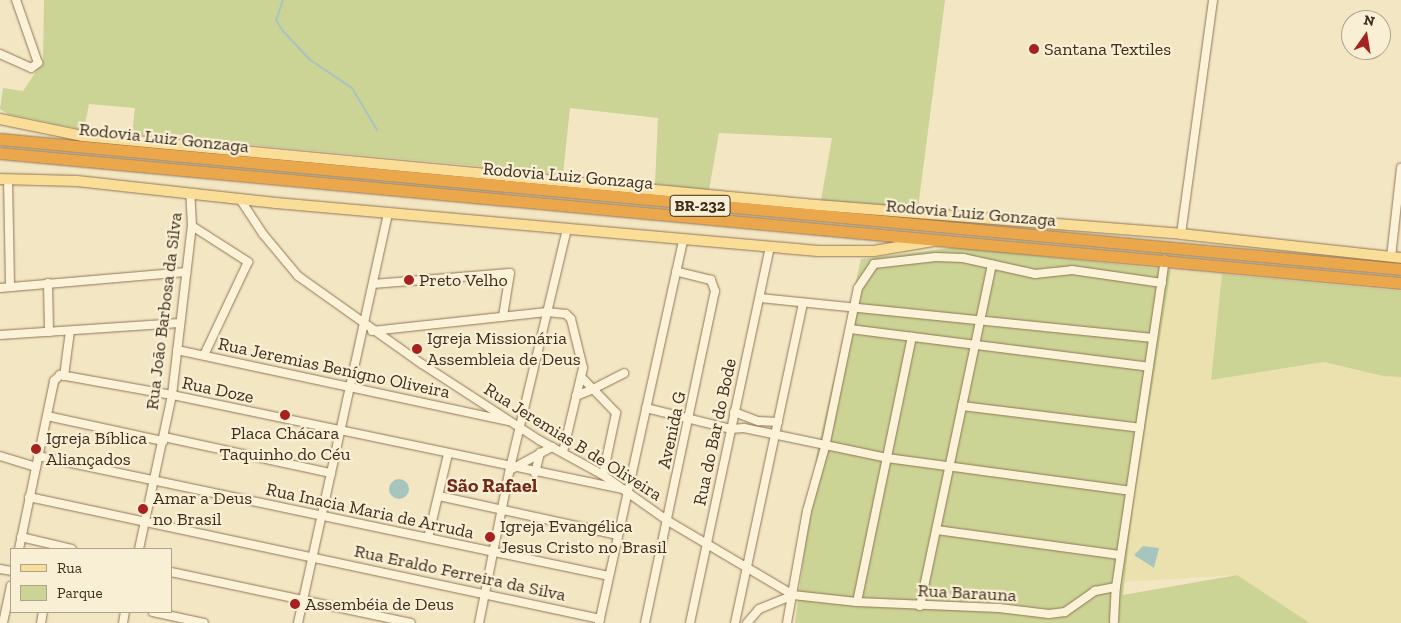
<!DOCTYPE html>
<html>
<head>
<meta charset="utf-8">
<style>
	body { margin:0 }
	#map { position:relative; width:1401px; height:623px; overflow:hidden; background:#f3e6c3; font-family:"Zilla Slab",serif }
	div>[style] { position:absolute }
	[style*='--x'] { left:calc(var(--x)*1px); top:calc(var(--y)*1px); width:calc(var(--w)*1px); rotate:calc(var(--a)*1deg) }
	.farmland>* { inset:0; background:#eae1af }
	.green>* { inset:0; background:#cbd395 }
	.water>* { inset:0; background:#a6c6bd }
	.round { border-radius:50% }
	.stream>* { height:2px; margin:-1px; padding:0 1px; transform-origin:1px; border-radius:1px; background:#a6c6bd }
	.roads { filter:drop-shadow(0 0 1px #907657) drop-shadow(0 0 1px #907657) }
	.minor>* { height:8px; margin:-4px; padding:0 4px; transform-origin:4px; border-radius:4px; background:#fcf2d8 }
	.major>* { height:10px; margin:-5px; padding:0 5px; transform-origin:5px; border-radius:5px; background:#fadd97 }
	.highway>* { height:11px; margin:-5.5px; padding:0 5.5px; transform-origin:5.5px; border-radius:5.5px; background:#eba74b }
	.dots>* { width:14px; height:14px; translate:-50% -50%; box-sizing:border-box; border:2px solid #f9efd4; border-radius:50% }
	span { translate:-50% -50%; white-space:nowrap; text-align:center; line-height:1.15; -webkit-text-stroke:4.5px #f9efd4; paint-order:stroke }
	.shield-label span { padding:1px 4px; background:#f9efd4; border:1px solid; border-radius:4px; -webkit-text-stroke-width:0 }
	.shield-label { font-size:16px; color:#3e2e1d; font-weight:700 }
	.poi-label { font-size:18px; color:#3e2e1d }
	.left { translate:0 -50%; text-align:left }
	.street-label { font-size:18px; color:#3e2e1d }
	.quarter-label { font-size:20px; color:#702b17; font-weight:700 }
	.legend { position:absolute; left:10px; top:548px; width:162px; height:65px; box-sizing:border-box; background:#f9efd4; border:1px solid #aea28b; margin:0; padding:6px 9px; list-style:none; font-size:15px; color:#3e2e1d }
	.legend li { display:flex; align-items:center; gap:10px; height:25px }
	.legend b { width:25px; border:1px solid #aea28b }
	.north { position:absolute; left:1341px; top:10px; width:50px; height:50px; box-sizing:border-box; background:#f9efd4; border:1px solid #aea28b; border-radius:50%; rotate:13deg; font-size:14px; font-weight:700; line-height:20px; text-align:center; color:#3e2e1d }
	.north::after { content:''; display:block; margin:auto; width:18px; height:22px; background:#a62120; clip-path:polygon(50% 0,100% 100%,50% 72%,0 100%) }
</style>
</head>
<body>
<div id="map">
	<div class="farmland">
		<div style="clip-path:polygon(1171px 270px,1222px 274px,1211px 380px,1324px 362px,1383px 376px,1401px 377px,1401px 623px,1310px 623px,1237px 575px,1124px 582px,1133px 507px)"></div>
	</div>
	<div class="green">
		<div style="clip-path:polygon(44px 0,945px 0,918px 208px,821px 200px,832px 138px,719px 133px,709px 190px,655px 184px,658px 118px,570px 108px,563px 174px,262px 146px,172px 134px,132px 135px,135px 108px,89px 104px,84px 130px,8px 114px,0 109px,3px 88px,23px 91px,43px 61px)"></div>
		<div style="clip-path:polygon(958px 247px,1171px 270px,1133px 507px,1123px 595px,1237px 575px,1310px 623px,795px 623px,817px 452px,861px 259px)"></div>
		<div style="clip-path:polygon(1222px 274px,1401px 291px,1401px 377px,1383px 376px,1324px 362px,1211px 380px)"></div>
	</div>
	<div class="water">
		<div class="round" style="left:389px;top:479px;width:20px;height:20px"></div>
		<div style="clip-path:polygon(1143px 546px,1159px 548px,1154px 568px,1134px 555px)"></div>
	</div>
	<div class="stream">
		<div style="--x:283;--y:0;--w:21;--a:109"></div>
		<div style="--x:276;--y:20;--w:13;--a:58"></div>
		<div style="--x:283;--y:31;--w:38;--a:47"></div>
		<div style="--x:309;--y:59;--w:52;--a:34"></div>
		<div style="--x:352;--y:88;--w:49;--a:59.2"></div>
	</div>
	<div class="roads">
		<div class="minor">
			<div style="--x:0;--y:54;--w:34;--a:24"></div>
			<div style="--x:31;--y:68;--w:9;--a:-36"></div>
			<div style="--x:38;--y:63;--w:67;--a:-109.2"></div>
			<div style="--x:8;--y:179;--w:108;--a:88.9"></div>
			<div style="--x:240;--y:199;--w:42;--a:56.7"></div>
			<div style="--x:263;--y:234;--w:55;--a:50.2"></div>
			<div style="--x:298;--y:276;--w:152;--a:35.4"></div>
			<div style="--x:422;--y:364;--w:140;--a:33"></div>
			<div style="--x:539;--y:440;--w:73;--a:28.7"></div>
			<div style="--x:603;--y:475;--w:80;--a:35.3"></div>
			<div style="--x:668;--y:521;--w:145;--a:30.6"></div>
			<div style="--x:793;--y:595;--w:64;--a:6.2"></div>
			<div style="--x:857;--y:602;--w:142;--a:2.4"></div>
			<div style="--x:999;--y:608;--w:50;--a:6.8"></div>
			<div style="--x:1049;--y:614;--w:16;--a:-7"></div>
			<div style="--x:1065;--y:612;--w:37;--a:-35"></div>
			<div style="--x:1095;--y:591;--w:21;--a:-11"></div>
			<div style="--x:1116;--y:587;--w:331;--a:-81.5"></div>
			<div style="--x:192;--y:226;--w:67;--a:32.7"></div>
			<div style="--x:248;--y:262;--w:103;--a:115.3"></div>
			<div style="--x:1181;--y:234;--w:236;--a:-82.2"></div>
			<div style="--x:1391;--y:257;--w:90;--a:-83.6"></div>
			<div style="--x:48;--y:283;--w:49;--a:88.8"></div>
			<div style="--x:373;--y:284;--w:137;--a:-4.6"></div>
			<div style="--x:510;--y:273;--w:44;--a:99.2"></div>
			<div style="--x:0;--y:288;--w:187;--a:-4.9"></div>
			<div style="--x:760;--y:298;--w:395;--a:5.8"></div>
			<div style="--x:850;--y:329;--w:301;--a:7.2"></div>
			<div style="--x:372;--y:331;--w:176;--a:-6.2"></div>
			<div style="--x:547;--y:312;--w:19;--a:6"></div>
			<div style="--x:566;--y:314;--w:7;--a:45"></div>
			<div style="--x:571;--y:319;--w:50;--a:76.2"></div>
			<div style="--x:583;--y:368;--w:86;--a:103.4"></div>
			<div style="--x:0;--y:335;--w:180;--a:-3.8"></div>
			<div style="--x:177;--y:350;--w:338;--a:12.1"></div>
			<div style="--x:64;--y:376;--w:45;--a:-82.4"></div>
			<div style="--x:581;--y:377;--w:17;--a:45"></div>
			<div style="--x:593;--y:389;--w:35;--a:-27"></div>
			<div style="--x:576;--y:396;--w:18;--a:-22"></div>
			<div style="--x:593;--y:389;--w:33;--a:46"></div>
			<div style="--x:616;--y:413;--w:63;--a:101.8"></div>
			<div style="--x:962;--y:406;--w:179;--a:7"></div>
			<div style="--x:646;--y:408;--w:88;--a:13.9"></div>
			<div style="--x:731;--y:429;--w:13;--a:-4"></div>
			<div style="--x:744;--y:428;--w:146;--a:11.8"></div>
			<div style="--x:887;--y:458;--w:245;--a:7.7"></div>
			<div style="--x:734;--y:412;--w:26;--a:21"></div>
			<div style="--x:758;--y:421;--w:20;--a:3"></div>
			<div style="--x:47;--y:416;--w:119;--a:12.2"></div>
			<div style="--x:164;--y:437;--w:171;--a:12.2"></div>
			<div style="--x:0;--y:456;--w:38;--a:17"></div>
			<div style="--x:38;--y:456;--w:583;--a:11.87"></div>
			<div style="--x:512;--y:469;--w:46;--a:-28.8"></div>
			<div style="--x:535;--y:473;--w:21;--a:-76"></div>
			<div style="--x:439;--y:496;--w:183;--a:12.3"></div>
			<div style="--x:29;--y:497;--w:584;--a:12.06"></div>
			<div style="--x:937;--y:530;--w:184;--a:7.8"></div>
			<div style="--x:21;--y:537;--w:52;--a:13.2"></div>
			<div style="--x:428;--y:538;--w:86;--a:-76.6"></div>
			<div style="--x:19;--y:549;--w:172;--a:-78.2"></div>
			<div style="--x:54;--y:381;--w:8;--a:-45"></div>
			<div style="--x:60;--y:375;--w:114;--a:10.1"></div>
			<div style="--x:172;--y:395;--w:459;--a:11.8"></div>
			<div style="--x:139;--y:549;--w:157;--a:-77.9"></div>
			<div style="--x:172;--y:395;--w:170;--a:-83.3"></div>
			<div style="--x:192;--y:226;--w:33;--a:-93"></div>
			<div style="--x:0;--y:569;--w:11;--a:10"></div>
			<div style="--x:171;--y:572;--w:245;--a:12"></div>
			<div style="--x:857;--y:602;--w:271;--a:-78.3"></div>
			<div style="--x:920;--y:606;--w:349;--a:-78.1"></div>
			<div style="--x:153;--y:612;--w:52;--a:12.2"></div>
			<div style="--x:1114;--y:621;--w:34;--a:-87"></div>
			<div style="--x:3;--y:623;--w:38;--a:-78"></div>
			<div style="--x:41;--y:623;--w:11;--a:-80"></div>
			<div style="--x:123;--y:623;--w:11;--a:-80"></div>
			<div style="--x:298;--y:623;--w:419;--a:-77.6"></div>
			<div style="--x:479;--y:623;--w:158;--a:-78.7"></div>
			<div style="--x:510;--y:468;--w:246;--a:-76.6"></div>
			<div style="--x:599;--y:623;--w:392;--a:-77.6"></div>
			<div style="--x:645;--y:623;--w:339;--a:-78.1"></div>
			<div style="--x:715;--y:291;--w:12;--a:-110"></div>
			<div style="--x:711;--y:280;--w:36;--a:-166"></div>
			<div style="--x:690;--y:623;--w:384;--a:-78"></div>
			<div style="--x:735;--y:623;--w:327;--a:-78"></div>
			<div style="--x:747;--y:623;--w:18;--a:-49"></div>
			<div style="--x:759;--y:609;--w:37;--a:-22"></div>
			<div style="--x:787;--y:623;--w:114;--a:-79.9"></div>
			<div style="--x:807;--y:511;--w:66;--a:-74.3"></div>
			<div style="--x:825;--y:447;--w:162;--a:-78.3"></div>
			<div style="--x:858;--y:288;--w:29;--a:-56"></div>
			<div style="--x:874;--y:264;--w:62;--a:-6.4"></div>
			<div style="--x:936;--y:257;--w:27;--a:2"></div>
			<div style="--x:963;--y:258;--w:74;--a:12.5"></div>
			<div style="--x:1035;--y:274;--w:37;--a:-6"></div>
			<div style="--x:1072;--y:270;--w:91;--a:8.2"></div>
		</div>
		<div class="major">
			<div style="--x:0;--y:119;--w:85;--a:11.6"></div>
			<div style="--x:83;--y:136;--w:736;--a:5.38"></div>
			<div style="--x:816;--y:205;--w:366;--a:4.5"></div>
			<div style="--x:1181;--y:234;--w:221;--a:6.2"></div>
			<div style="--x:0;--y:179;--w:77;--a:1.5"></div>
			<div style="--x:77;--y:181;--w:200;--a:6.3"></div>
			<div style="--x:276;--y:203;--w:544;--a:5.06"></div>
			<div style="--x:818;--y:251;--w:56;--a:0"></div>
			<div style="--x:874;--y:251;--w:60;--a:-9.6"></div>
		</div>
		<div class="highway">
			<div style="--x:0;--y:139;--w:1407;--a:5.3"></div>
			<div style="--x:0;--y:153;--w:1407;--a:5.3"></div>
		</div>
	</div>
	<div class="dots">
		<div style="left:1034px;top:49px;background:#a62120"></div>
		<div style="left:409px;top:280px;background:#a62120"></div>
		<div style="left:417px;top:349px;background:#a62120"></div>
		<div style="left:285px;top:415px;background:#a62120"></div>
		<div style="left:36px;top:449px;background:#a62120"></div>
		<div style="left:143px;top:509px;background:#a62120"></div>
		<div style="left:490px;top:537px;background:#a62120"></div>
		<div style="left:295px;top:604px;background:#a62120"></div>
	</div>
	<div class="shield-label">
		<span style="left:700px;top:206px">BR-232</span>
	</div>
	<div class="poi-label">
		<span class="left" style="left:1044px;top:49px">Santana Textiles</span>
		<span class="left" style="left:419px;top:280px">Preto Velho</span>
		<span class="left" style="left:427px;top:349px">Igreja Missionária<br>Assembleia de Deus</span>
		<span style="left:285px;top:444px">Placa Chácara<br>Taquinho do Céu</span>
		<span class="left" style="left:46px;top:449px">Igreja Bíblica<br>Aliançados</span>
		<span class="left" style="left:153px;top:509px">Amar a Deus<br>no Brasil</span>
		<span class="left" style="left:500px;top:537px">Igreja Evangélica<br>Jesus Cristo no Brasil</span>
		<span class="left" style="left:305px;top:604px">Assembéia de Deus</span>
	</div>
	<div class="street-label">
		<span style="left:164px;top:138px;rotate:6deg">Rodovia Luiz Gonzaga</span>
		<span style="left:568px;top:176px;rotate:5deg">Rodovia Luiz Gonzaga</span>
		<span style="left:971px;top:213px;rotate:5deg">Rodovia Luiz Gonzaga</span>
		<span style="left:164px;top:311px;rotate:-83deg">Rua João Barbosa da Silva</span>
		<span style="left:334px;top:368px;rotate:12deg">Rua Jeremias Benígno Oliveira</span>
		<span style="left:218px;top:390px;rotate:12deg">Rua Doze</span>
		<span style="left:672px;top:430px;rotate:-78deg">Avenida G</span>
		<span style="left:715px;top:432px;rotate:-78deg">Rua do Bar do Bode</span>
		<span style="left:573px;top:442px;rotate:32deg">Rua Jeremias B de Oliveira</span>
		<span style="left:370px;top:511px;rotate:12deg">Rua Inacia Maria de Arruda</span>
		<span style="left:460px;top:573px;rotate:12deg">Rua Eraldo Ferreira da Silva</span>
		<span style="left:967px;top:593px;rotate:3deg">Rua Barauna</span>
	</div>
	<div class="quarter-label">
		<span style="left:492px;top:485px">São Rafael</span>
	</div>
	<ul class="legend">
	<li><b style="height:6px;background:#fadd97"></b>Rua</li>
	<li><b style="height:14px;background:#cbd395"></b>Parque</li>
	</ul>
	<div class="north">N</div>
</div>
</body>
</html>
